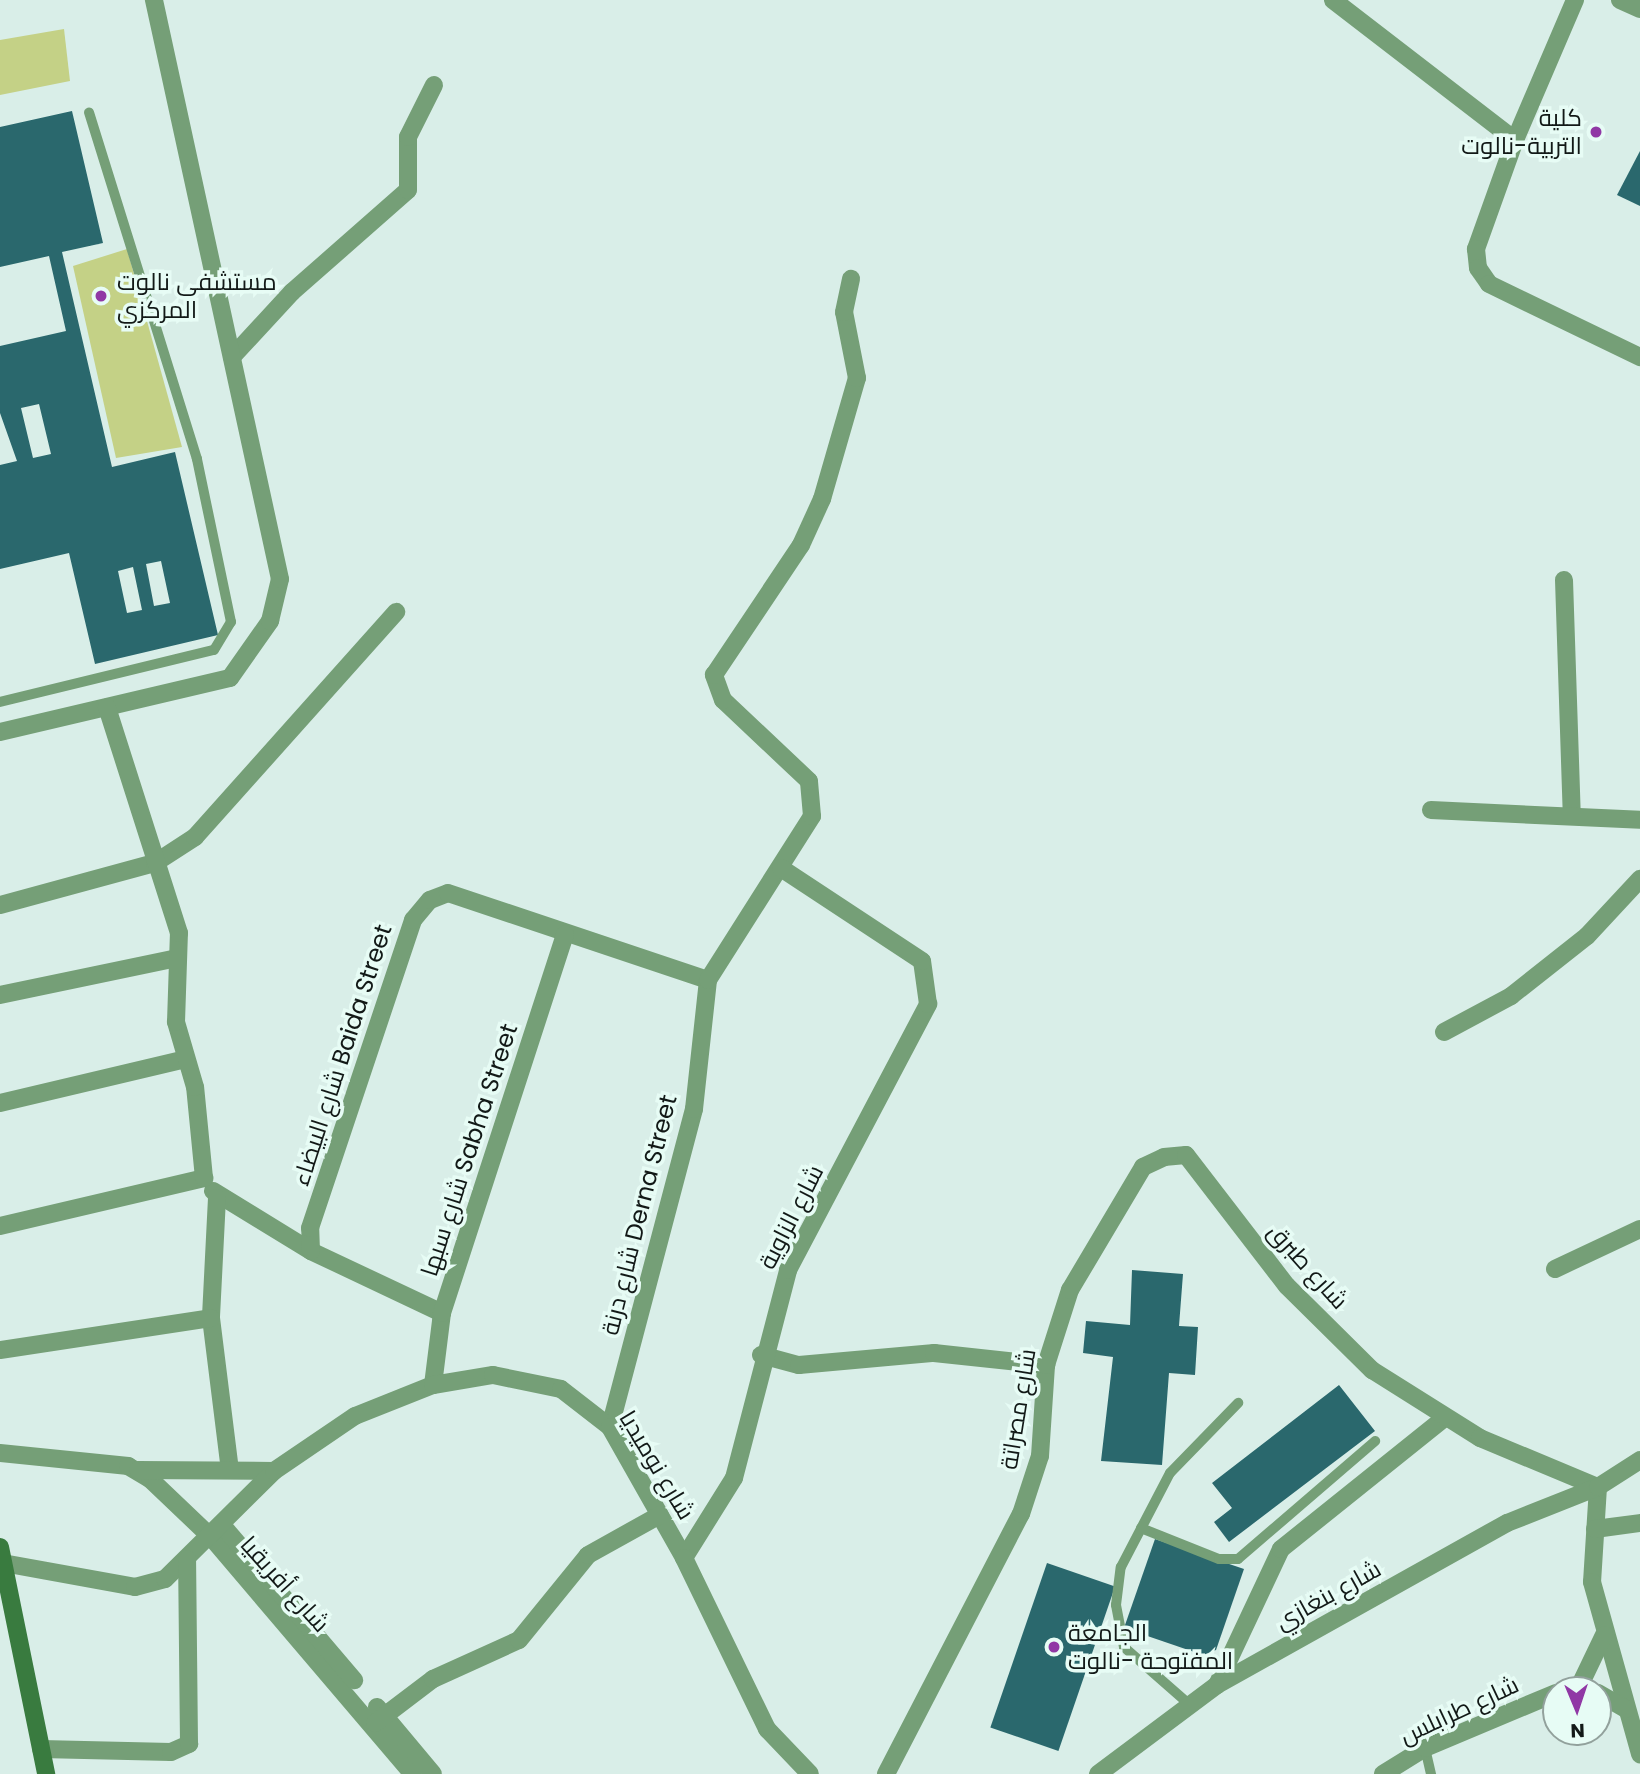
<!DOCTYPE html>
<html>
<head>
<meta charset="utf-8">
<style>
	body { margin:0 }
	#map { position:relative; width:1640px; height:1774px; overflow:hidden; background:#d9eee8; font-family:Poppins,Cairo,sans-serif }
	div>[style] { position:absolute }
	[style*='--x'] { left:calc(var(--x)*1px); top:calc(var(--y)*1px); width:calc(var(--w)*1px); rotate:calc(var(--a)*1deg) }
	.green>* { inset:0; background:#c4d186 }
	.building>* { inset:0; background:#2a686d; transform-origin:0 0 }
	.lane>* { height:10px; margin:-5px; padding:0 5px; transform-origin:5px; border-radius:5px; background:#759f77 }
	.street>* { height:18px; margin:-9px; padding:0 9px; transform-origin:9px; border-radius:9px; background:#759f77 }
	.secondary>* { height:18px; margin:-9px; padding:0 9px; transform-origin:9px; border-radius:9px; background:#397b3f }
	.dots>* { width:19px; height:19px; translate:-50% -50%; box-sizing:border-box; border:4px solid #e7fcf5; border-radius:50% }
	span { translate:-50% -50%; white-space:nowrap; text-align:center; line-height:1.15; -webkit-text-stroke:7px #e7fcf5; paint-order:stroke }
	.poi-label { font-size:24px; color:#121917 }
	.right { translate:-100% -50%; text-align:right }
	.left { translate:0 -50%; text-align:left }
	.street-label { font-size:24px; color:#121917 }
	.north { position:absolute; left:1542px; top:1676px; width:70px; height:70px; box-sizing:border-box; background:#e7fcf5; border:2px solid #92a19c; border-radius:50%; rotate:178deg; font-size:19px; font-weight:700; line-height:28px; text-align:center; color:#121917 }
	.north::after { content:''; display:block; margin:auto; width:24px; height:32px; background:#9038a5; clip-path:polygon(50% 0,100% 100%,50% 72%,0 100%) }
</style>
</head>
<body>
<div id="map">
	<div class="green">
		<div style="clip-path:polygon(64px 29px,70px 81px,0 95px,0 40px)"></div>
		<div style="clip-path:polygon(127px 249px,182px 447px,116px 458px,73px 266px)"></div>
	</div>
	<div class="building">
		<div style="clip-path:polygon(evenodd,72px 111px,103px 243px,62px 252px,112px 467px,175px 452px,218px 635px,95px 664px,69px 553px,0 569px,0 465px,17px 461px,0 413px,0 346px,66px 331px,49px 256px,0 267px,0 127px,72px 111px,39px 404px,51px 454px,33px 458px,21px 408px,39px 404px,72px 111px,161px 561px,170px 603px,154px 606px,146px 564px,161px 561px,72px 111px,133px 567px,142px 610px,127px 613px,118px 571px,133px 567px)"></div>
		<div style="clip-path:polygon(1640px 151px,1640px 206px,1617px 195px)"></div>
		<div style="clip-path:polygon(1132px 1270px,1183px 1274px,1179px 1326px,1198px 1327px,1195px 1375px,1169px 1373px,1162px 1465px,1101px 1461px,1113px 1357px,1083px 1353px,1086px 1321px,1130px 1325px)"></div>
		<div style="clip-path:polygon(1339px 1385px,1375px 1431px,1229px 1542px,1214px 1522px,1232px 1508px,1212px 1483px)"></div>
		<div style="clip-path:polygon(1155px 1539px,1244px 1569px,1216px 1650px,1203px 1655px,1124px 1628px)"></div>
		<div style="left:1047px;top:1563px;width:72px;height:174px;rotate:19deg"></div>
	</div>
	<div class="lane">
		<div style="--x:0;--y:702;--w:220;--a:-13.7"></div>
		<div style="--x:214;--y:650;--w:33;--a:-59"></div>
		<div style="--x:231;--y:622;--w:167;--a:-101.8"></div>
		<div style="--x:197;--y:459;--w:363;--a:-107.3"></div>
		<div style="--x:1141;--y:1528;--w:84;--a:21.7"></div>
		<div style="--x:1219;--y:1559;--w:19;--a:0"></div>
		<div style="--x:1238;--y:1559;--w:181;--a:-40.7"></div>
		<div style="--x:1190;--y:1705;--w:88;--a:-138.7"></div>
		<div style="--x:1124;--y:1647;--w:43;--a:-100.8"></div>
		<div style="--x:1116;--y:1605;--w:38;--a:-83"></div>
		<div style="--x:1121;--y:1567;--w:106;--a:-62.5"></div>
		<div style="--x:1170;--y:1473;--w:98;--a:-45.8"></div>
		<div style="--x:1425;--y:1748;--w:27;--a:77"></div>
	</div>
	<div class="street">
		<div style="--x:1333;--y:0;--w:230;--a:37.6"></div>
		<div style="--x:1575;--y:0;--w:152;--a:113.2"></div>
		<div style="--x:1515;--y:140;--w:116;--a:109.7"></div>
		<div style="--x:1476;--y:249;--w:19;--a:84"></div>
		<div style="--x:1478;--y:268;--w:19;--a:55"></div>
		<div style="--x:1489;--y:284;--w:168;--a:25.8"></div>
		<div style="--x:1620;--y:0;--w:22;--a:24"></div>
		<div style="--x:232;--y:357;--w:88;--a:-47.3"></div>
		<div style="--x:292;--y:292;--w:154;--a:-41.3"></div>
		<div style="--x:408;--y:190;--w:53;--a:-90"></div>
		<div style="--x:408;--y:137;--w:58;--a:-63.4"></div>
		<div style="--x:1564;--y:580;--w:236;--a:88.1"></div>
		<div style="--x:0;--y:732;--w:236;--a:-13.2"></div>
		<div style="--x:230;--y:678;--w:70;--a:-54.9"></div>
		<div style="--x:270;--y:621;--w:43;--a:-76.6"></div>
		<div style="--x:280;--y:579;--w:593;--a:-102.28"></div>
		<div style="--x:1431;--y:810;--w:209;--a:2.7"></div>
		<div style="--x:0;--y:905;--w:161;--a:-15.2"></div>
		<div style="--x:155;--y:863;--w:48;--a:-33"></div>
		<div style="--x:195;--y:837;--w:302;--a:-48.2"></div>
		<div style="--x:0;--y:995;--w:181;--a:-11.8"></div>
		<div style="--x:1444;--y:1032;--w:76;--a:-28.2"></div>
		<div style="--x:1511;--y:996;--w:97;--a:-38.3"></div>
		<div style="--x:1587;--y:936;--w:78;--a:-47.1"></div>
		<div style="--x:0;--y:1103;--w:191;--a:-13.3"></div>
		<div style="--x:213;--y:1191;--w:115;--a:31.5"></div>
		<div style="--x:217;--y:1198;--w:120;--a:92.9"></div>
		<div style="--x:211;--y:1318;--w:153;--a:82.9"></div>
		<div style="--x:0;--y:1226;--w:210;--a:-13.2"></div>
		<div style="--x:204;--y:1178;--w:91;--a:-95.6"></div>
		<div style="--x:195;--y:1087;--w:68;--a:-106.3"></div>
		<div style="--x:176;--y:1022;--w:89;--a:-88.1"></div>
		<div style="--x:179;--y:933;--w:237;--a:-107.7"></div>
		<div style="--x:1555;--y:1269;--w:94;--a:-25.2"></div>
		<div style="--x:442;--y:1313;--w:145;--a:-154.7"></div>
		<div style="--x:311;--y:1251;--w:23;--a:-92"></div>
		<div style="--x:310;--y:1228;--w:325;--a:-71.5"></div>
		<div style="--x:413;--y:920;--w:26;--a:-50"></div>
		<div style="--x:430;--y:900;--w:19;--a:-21"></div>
		<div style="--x:448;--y:893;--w:274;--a:18.5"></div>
		<div style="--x:0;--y:1350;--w:213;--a:-8.6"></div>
		<div style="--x:761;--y:1355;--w:39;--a:15"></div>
		<div style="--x:799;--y:1365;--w:136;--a:-5.1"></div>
		<div style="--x:934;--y:1353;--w:113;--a:6.1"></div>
		<div style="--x:433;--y:1385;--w:73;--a:-82.9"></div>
		<div style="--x:442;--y:1313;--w:398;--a:-72"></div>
		<div style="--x:610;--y:1427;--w:329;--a:-75.2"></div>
		<div style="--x:694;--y:1109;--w:130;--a:-83.8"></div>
		<div style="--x:708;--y:980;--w:194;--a:-57.6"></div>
		<div style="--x:812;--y:816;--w:35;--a:-95"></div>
		<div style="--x:809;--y:781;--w:118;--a:-136.7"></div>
		<div style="--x:723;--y:700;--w:27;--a:-110"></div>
		<div style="--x:714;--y:675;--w:156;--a:-56.2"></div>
		<div style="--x:801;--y:545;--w:51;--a:-65.5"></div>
		<div style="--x:822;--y:499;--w:126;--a:-73.9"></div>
		<div style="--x:857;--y:378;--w:67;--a:-101.1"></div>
		<div style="--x:844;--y:312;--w:34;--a:-78"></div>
		<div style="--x:0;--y:1453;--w:129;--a:5.8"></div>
		<div style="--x:128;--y:1466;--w:26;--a:31"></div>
		<div style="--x:150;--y:1479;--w:84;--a:43.6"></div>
		<div style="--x:211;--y:1537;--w:311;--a:49.6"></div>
		<div style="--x:138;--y:1470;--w:136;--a:0.4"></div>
		<div style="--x:1598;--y:1487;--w:95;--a:93.6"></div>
		<div style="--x:1592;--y:1582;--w:179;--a:74.4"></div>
		<div style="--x:222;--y:1525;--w:204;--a:49.6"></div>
		<div style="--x:1595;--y:1529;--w:45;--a:-7.6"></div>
		<div style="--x:684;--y:1558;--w:94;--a:-58"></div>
		<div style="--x:734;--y:1478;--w:215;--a:-75.4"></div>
		<div style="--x:788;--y:1270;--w:301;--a:-62.2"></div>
		<div style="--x:928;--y:1004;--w:43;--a:-97.9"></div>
		<div style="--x:922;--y:961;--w:169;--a:-146.6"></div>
		<div style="--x:3;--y:1563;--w:134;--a:10.3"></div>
		<div style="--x:135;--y:1587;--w:31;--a:-15"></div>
		<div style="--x:165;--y:1579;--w:153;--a:-44.7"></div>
		<div style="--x:274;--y:1471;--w:98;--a:-34.2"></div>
		<div style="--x:355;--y:1416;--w:84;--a:-21.7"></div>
		<div style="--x:433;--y:1385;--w:61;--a:-9.5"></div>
		<div style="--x:493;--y:1375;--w:69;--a:11.6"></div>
		<div style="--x:561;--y:1389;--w:62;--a:37.8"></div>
		<div style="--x:610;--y:1427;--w:150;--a:60.5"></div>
		<div style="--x:684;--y:1558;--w:190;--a:64.1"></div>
		<div style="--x:767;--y:1729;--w:62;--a:46.3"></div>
		<div style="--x:1581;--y:1683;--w:53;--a:-64.4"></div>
		<div style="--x:1217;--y:1685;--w:150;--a:-64.8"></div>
		<div style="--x:1281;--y:1549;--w:211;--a:-38.7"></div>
		<div style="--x:1598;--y:1693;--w:32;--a:30"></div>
		<div style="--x:377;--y:1707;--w:87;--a:50.1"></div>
		<div style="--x:375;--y:1723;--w:73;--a:-37.2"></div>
		<div style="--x:433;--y:1679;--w:94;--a:-24.4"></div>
		<div style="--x:519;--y:1640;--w:109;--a:-50.9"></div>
		<div style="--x:588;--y:1555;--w:82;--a:-29.1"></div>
		<div style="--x:41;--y:1749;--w:130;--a:1.3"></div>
		<div style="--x:171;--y:1752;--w:20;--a:-24"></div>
		<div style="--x:189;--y:1744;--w:185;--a:-90.6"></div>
		<div style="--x:886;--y:1774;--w:293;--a:-62.6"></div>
		<div style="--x:1021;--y:1514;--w:61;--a:-71.9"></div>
		<div style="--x:1040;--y:1456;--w:91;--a:-86.2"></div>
		<div style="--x:1046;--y:1365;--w:79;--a:-72.3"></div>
		<div style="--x:1070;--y:1290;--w:143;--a:-59.3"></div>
		<div style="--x:1143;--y:1167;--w:23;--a:-25"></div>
		<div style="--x:1164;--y:1157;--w:22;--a:-5"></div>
		<div style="--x:1186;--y:1155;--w:165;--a:52.4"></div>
		<div style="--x:1287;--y:1286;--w:120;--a:44.7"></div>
		<div style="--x:1372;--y:1370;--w:128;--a:32.2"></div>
		<div style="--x:1480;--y:1438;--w:128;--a:22.6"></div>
		<div style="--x:1098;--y:1774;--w:149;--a:-36.8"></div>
		<div style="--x:1217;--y:1685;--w:332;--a:-29.2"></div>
		<div style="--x:1507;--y:1523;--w:98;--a:-21.6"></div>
		<div style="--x:1598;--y:1487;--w:50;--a:-32.7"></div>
		<div style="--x:1383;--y:1774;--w:49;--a:-31.8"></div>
		<div style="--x:1425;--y:1748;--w:142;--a:-22.8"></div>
	</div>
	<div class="secondary">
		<div style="--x:0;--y:1547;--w:232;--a:78.5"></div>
	</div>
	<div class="dots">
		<div style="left:1596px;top:132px;background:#9038a5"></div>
		<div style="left:101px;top:296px;background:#9038a5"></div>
		<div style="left:1054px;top:1647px;background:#9038a5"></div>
	</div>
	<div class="poi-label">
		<span class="right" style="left:1582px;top:132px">كلية<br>التربية-نالوت</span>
		<span class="left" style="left:117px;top:296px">مستشفى نالوت<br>المركزي</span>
		<span class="left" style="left:1068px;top:1647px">الجامعة<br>المفتوحة -نالوت</span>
	</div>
	<div class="street-label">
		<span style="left:342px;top:1055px;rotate:-72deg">شارع البيضاء Baida Street</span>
		<span style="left:469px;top:1150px;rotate:-72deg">شارع سبها Sabha Street</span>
		<span style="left:639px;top:1215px;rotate:-76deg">شارع درنة Derna Street</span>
		<span style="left:791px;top:1217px;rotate:-63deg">شارع الزاوية</span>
		<span style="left:1308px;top:1266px;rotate:48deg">شارع طبرق</span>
		<span style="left:1018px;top:1409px;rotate:-81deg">شارع مصراتة</span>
		<span style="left:657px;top:1465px;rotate:59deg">شارع نوميديا</span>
		<span style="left:285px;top:1584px;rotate:48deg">شارع أفريقيا</span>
		<span style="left:1328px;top:1595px;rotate:-29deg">شارع بنغازي</span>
		<span style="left:1459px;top:1710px;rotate:-25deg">شارع طرابلس</span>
	</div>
	<div class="north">N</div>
</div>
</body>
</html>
